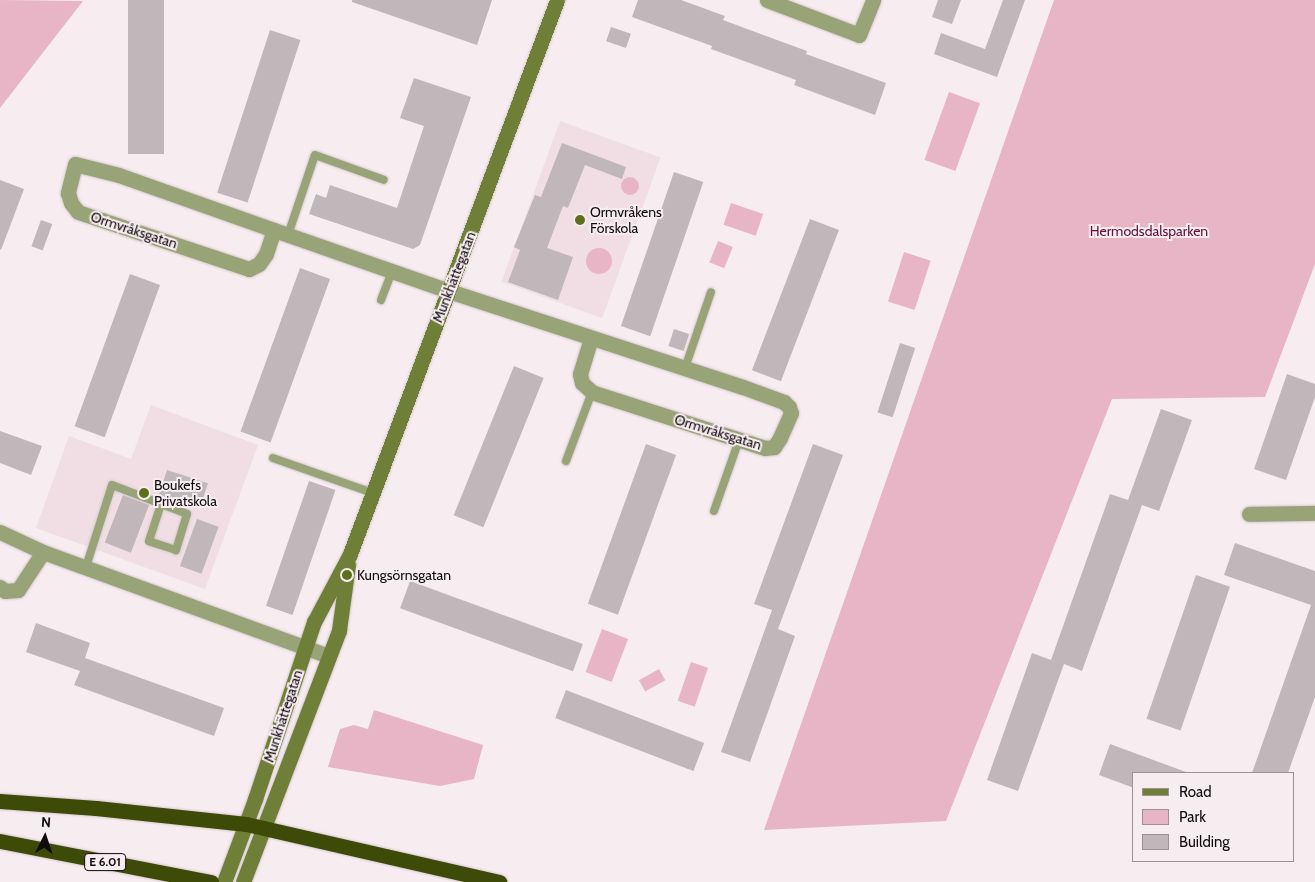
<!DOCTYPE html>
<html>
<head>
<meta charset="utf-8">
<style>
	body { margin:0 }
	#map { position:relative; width:1315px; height:882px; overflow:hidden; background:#f7ecf0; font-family:Cabin,sans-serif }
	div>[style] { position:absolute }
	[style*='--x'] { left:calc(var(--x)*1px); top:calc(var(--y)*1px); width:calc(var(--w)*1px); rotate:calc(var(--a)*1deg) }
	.built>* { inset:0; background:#f0dee4; transform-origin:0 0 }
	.green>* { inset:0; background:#e8b5c7; transform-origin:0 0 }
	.round { border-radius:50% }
	.building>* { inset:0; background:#c1b6ba; transform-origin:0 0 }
	.roads { filter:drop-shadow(0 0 1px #d2c8cc) drop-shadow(0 0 1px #d2c8cc) }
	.lane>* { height:8px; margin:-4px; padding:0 4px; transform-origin:4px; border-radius:4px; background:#98a477 }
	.street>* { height:15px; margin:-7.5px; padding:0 7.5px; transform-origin:7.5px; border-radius:7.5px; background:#98a477 }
	.secondary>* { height:15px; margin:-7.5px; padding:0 7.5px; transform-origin:7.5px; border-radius:7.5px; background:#6f7f38 }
	.highway>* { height:15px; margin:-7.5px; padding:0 7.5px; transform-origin:7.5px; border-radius:7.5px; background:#3e4a08 }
	.dots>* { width:14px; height:14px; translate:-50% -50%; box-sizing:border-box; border:2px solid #f7ecf0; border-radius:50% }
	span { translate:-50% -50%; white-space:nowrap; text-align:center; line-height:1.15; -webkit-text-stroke:4px #f7ecf0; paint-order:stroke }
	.shield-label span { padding:1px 4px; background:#f7ecf0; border:1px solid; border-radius:4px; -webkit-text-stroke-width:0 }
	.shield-label { font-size:12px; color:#100c0e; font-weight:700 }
	.poi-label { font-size:14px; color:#100c0e }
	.left { translate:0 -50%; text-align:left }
	.street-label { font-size:14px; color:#100c0e }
	.park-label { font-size:14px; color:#601238 }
	.legend { position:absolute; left:1132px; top:772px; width:162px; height:90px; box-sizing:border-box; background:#f7ecf0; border:1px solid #9b9296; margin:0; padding:6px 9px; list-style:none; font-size:15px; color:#100c0e }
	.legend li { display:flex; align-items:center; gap:10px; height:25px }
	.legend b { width:25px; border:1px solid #9b9296 }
	.north { position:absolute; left:20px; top:812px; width:50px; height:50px; -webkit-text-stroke:4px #f7ecf0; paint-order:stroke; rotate:4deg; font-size:14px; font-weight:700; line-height:20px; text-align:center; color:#100c0e }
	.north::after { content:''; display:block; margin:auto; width:18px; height:22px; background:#100c0e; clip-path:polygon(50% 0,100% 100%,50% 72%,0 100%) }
</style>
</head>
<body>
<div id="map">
	<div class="built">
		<div style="left:560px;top:121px;width:107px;height:171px;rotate:20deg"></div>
		<div style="clip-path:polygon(151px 405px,258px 445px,205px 589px,36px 528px,69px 436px,131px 459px)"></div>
	</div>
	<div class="green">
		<div style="clip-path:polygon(0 0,83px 1px,0 108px)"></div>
		<div style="clip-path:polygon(1054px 0,1315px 0,1315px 264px,1265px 397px,1112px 399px,946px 821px,764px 830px)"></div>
		<div style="left:949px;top:92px;width:33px;height:72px;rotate:20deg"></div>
		<div class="round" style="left:621px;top:177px;width:18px;height:18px"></div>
		<div style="left:731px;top:203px;width:34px;height:23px;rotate:19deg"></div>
		<div style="left:718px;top:241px;width:16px;height:23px;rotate:22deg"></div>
		<div class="round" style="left:586px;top:248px;width:26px;height:26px"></div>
		<div style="left:904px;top:252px;width:28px;height:52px;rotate:18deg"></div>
		<div style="left:602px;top:629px;width:28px;height:46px;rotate:21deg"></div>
		<div style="left:691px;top:662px;width:18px;height:41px;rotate:19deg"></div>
		<div style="left:659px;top:669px;width:13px;height:23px;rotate:61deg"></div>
		<div style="clip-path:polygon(374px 710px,483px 745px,474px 779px,440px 786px,328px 767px,340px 729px,354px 725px,368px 729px)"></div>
	</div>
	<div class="building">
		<div style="left:128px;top:0;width:36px;height:154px"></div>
		<div style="clip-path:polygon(352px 0,492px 0,477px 45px,352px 2px)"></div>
		<div style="clip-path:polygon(638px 0,681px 0,725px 16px,723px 20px,807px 51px,806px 54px,886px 83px,875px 115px,794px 85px,796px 80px,711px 49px,712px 46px,632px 17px)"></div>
		<div style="clip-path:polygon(938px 0,961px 0,952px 24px,932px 17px)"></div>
		<div style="clip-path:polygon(1003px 0,1025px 0,997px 77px,934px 54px,941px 33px,985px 49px)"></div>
		<div style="left:611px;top:27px;width:21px;height:15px;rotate:19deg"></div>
		<div style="left:270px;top:30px;width:32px;height:171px;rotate:18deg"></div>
		<div style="clip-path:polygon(414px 78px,471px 97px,420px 245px,413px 249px,309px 214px,316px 194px,326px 198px,330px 185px,397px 208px,424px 126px,400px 118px)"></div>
		<div style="clip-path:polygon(562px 143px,626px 167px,622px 179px,585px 165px,568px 208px,563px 206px,547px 248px,573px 257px,558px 300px,508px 282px,520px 250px,514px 247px,535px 195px,541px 197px)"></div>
		<div style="left:674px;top:172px;width:31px;height:163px;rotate:19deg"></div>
		<div style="clip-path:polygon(0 180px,24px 189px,1px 250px,0 249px)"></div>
		<div style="left:810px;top:219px;width:31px;height:162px;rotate:21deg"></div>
		<div style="left:41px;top:220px;width:12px;height:28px;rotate:20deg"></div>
		<div style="left:300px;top:268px;width:32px;height:174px;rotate:20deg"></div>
		<div style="left:130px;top:274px;width:32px;height:162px;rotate:20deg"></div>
		<div style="left:674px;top:329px;width:16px;height:18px;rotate:18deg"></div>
		<div style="left:900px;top:343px;width:16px;height:73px;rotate:18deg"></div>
		<div style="left:514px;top:366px;width:32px;height:161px;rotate:22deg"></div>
		<div style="clip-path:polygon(1287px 374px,1315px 384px,1315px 397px,1286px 480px,1254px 469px)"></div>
		<div style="clip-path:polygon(1161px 409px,1192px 420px,1159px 511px,1142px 505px,1082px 671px,1064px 664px,1018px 791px,987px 780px,1032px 653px,1051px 660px,1110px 494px,1128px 500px)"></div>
		<div style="clip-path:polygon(0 431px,42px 446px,31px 475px,0 463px)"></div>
		<div style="left:646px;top:444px;width:32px;height:170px;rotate:20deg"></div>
		<div style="clip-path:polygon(813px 444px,843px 455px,778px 629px,795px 636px,750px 762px,721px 752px,772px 610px,754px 604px)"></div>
		<div style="left:167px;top:470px;width:43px;height:26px;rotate:18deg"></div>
		<div style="left:309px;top:481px;width:28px;height:132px;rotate:19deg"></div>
		<div style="left:123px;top:495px;width:28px;height:51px;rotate:21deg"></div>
		<div style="left:197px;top:519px;width:23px;height:50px;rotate:20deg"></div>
		<div style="clip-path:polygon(1235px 543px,1315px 571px,1315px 697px,1288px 773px,1252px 773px,1311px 605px,1224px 575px)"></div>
		<div style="left:1196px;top:575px;width:36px;height:152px;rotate:19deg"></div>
		<div style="left:410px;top:581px;width:184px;height:29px;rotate:20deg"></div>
		<div style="clip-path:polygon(36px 623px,90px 643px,85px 658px,224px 708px,214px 736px,74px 685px,80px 671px,26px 652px)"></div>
		<div style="left:566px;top:690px;width:148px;height:30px;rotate:21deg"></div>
		<div style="clip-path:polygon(1110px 744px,1186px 772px,1186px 773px,1134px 773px,1134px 788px,1099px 775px)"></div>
	</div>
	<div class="roads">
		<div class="lane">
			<div style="--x:288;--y:235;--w:84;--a:-71.4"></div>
			<div style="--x:315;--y:155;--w:73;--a:19.9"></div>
			<div style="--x:381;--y:300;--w:31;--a:-69"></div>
			<div style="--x:685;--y:368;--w:80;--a:-71.1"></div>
			<div style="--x:273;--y:458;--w:106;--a:19.3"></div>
			<div style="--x:566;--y:461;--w:74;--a:-69.4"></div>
			<div style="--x:714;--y:511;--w:75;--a:-70.6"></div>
			<div style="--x:86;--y:567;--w:86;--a:-72.4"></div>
			<div style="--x:112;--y:485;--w:80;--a:21.1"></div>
			<div style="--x:187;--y:514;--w:38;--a:107"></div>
			<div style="--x:176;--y:550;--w:28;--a:-162"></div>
			<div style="--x:149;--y:541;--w:39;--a:-72"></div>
		</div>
		<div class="street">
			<div style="--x:767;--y:0;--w:98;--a:20.8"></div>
			<div style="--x:859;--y:35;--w:38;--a:-68"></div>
			<div style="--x:274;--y:230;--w:164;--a:-160.5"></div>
			<div style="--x:119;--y:175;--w:45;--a:-166"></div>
			<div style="--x:75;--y:164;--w:30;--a:104"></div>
			<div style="--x:68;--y:193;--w:10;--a:73"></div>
			<div style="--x:71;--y:203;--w:11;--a:52"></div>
			<div style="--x:78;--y:212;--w:180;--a:18.4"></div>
			<div style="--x:249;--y:269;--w:11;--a:-27"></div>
			<div style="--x:259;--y:264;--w:12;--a:-55"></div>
			<div style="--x:266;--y:254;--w:25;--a:-72"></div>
			<div style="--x:274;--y:230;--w:185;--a:19.2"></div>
			<div style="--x:449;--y:291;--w:309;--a:18.1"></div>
			<div style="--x:743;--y:387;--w:44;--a:20.1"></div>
			<div style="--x:784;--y:402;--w:7;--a:45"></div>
			<div style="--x:789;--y:407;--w:6;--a:72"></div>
			<div style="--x:791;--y:413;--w:27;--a:114"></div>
			<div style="--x:780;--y:438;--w:11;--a:124"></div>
			<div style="--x:774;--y:447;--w:9;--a:174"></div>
			<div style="--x:765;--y:448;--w:182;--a:-162.1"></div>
			<div style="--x:592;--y:392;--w:13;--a:-138"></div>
			<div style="--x:582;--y:383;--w:9;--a:-103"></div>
			<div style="--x:580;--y:374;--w:38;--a:-73"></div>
			<div style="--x:1249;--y:514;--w:66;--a:-0.9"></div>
			<div style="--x:0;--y:532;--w:47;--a:24.9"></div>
			<div style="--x:43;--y:552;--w:304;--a:20"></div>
			<div style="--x:0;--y:587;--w:6;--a:39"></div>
			<div style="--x:5;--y:591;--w:13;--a:-4"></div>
			<div style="--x:18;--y:590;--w:45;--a:-56.7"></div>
		</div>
		<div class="secondary">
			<div style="--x:224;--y:882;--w:89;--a:-69.5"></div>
			<div style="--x:255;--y:799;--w:187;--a:-71.6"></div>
			<div style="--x:314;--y:622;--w:77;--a:-62.1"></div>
			<div style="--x:350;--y:554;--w:591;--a:-69.51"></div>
			<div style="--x:243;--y:882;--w:270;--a:-69.1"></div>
			<div style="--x:339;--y:630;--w:66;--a:-82.1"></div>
		</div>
		<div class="highway">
			<div style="--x:0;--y:801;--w:96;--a:4.2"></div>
			<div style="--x:96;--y:808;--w:151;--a:6.1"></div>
			<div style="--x:246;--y:824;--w:260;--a:12.9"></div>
			<div style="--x:0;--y:841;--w:215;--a:11"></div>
		</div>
	</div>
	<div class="dots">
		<div style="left:580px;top:220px;background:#5e6f1c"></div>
		<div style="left:144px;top:493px;background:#5e6f1c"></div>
		<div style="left:347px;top:575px;background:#5e6f1c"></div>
	</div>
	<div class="shield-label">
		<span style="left:105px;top:862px">E 6.01</span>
	</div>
	<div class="poi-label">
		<span class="left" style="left:590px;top:220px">Ormvråkens<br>Förskola</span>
		<span class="left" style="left:154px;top:493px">Boukefs<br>Privatskola</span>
		<span class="left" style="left:357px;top:575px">Kungsörnsgatan</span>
	</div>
	<div class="street-label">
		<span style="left:134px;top:230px;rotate:18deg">Ormvråksgatan</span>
		<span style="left:454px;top:277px;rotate:-69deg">Munkhättegatan</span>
		<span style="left:718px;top:432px;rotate:17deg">Ormvråksgatan</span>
		<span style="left:283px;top:716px;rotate:-72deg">Munkhättegatan</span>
	</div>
	<div class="park-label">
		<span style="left:1149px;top:231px">Hermodsdalsparken</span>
	</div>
	<ul class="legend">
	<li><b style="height:6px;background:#6f7f38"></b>Road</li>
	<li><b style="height:14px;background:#e8b5c7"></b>Park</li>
	<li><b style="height:14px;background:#c1b6ba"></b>Building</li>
	</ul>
	<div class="north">N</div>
</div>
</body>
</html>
